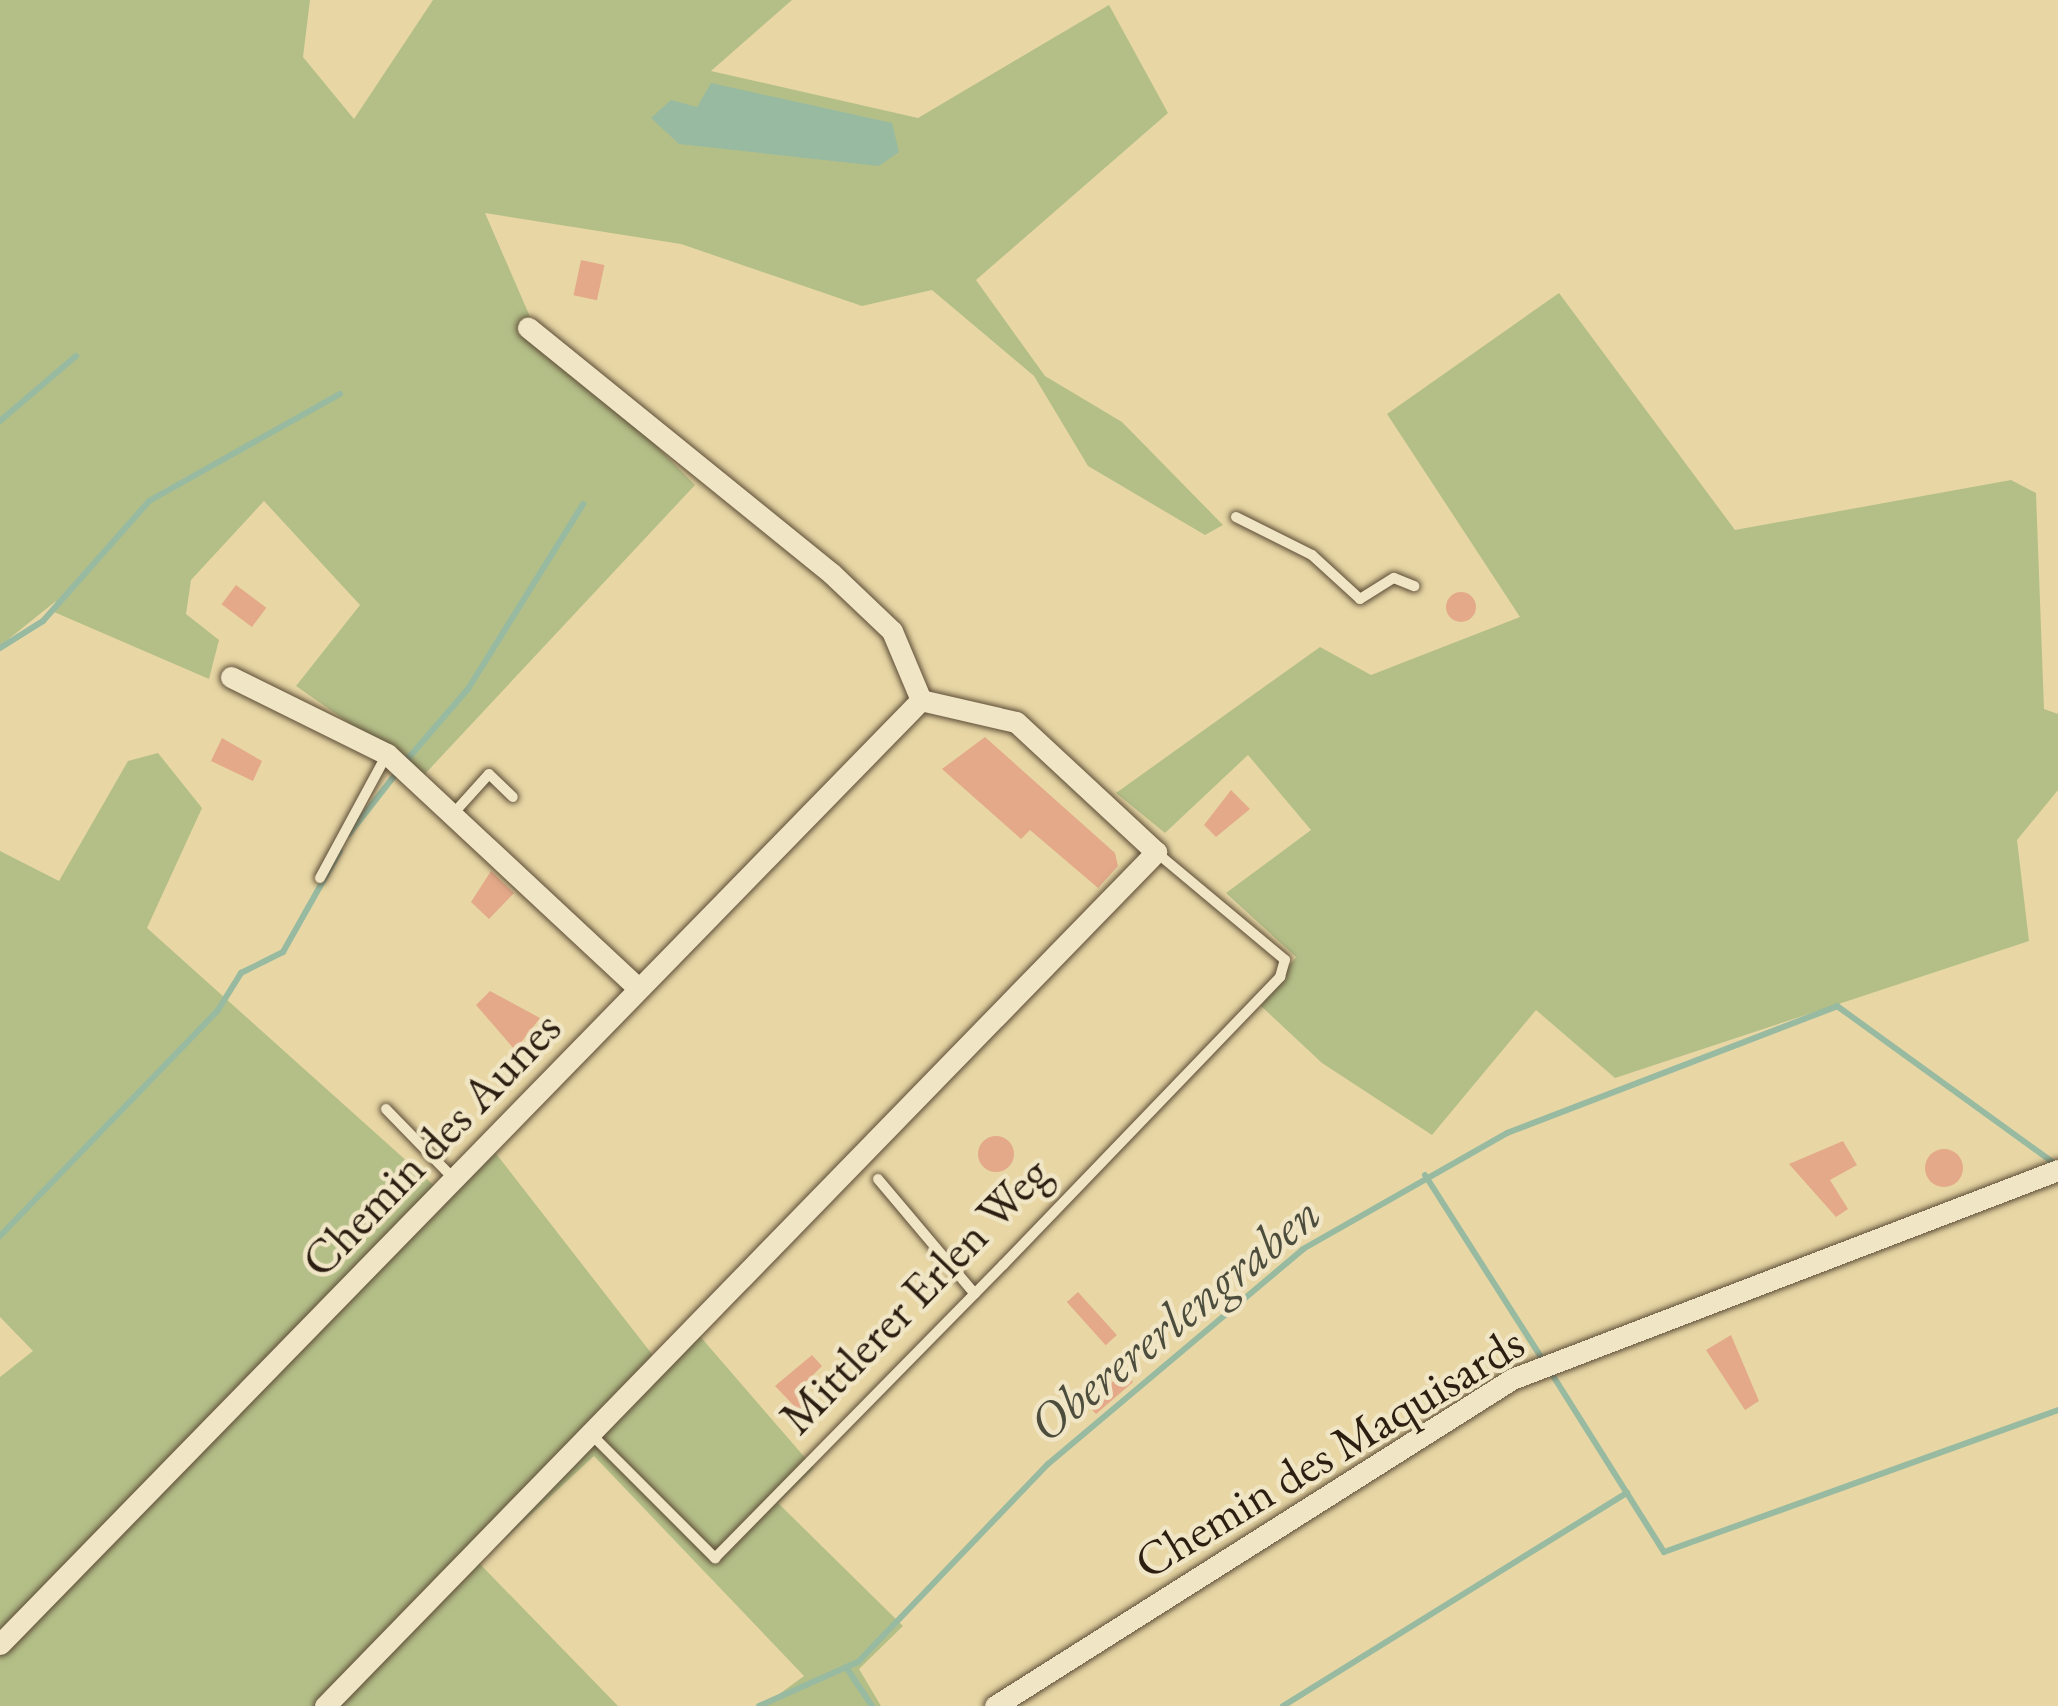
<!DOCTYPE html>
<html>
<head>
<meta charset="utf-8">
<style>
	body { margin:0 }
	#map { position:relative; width:2058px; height:1706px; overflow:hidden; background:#e8d7a5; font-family:"EB Garamond",serif }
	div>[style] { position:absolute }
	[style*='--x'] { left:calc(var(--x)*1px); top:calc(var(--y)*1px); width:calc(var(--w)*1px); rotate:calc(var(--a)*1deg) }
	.green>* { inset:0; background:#b4bf88 }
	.water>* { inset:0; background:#98baa1 }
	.stream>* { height:6px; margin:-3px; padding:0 3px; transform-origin:3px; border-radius:3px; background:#98baa1 }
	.building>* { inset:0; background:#e3a989; transform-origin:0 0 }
	.round { border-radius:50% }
	.roads { filter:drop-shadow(0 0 3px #5c4c37) drop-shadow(0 0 3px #5c4c37) }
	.service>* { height:10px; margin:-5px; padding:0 5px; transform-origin:5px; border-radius:5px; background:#f0e5c4 }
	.minor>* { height:21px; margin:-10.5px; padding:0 10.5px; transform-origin:10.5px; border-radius:10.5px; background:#f0e5c4 }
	span { translate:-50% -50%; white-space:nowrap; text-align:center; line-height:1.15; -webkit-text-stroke:9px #f0e5c4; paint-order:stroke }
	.street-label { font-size:48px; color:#2d1e12 }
	.water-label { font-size:51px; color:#4d4d3d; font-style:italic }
</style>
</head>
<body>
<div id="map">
	<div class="green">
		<div style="clip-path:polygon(0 0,310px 0,303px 57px,354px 119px,433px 0,792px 0,711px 71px,918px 118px,1109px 5px,1168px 113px,976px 280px,1045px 376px,1122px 422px,1223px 525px,1205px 535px,1088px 466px,1034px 376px,932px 290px,862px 306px,681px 244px,485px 213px,531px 319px,695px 485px,424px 775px,296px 686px,360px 605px,264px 501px,191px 580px,186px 614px,219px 640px,209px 679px,54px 612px,56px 601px,0 646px)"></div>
		<div style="clip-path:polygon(1559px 293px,1735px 530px,2011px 480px,2036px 493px,2044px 709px,2058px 714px,2058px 790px,2017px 840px,2029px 941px,1615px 1078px,1536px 1010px,1432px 1135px,1322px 1063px,1261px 1006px,1296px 957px,1226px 893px,1311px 830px,1248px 755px,1165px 833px,1116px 793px,1320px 647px,1371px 675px,1520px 617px,1387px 414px)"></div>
		<div style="clip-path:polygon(158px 753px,202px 808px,147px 928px,448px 1198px,494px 1151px,655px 1358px,692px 1327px,814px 1468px,778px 1503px,903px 1626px,859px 1669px,881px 1706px,763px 1706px,804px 1676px,594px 1456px,479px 1563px,618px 1706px,0 1706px,0 1377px,33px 1351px,0 1317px,0 851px,59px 881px,128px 761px)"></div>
	</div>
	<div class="water">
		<div style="clip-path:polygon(711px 83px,892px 123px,899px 152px,879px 166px,679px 144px,651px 118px,671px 100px,697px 107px)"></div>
	</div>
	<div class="stream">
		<div style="--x:0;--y:421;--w:100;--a:-40.5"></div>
		<div style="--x:0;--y:648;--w:51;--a:-32.1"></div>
		<div style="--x:43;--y:621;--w:160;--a:-48.5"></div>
		<div style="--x:149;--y:501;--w:219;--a:-29.3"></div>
		<div style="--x:405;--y:762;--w:96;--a:-49.2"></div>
		<div style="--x:468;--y:689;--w:218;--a:-58.1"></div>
		<div style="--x:349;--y:834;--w:80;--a:-52.1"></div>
		<div style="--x:1425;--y:1175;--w:219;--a:57.5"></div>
		<div style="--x:0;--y:1236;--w:314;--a:-46"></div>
		<div style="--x:218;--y:1010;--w:44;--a:-58.1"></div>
		<div style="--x:241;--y:973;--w:47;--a:-26.6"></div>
		<div style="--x:283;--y:952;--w:116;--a:-60.6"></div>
		<div style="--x:1550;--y:1371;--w:214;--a:57.8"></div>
		<div style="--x:1664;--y:1552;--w:419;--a:-19.8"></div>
		<div style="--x:846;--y:1667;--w:47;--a:56.3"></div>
		<div style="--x:759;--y:1706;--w:108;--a:-24"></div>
		<div style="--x:858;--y:1662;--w:274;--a:-46.2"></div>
		<div style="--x:1048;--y:1464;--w:334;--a:-40.1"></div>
		<div style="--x:1303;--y:1249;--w:235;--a:-29.6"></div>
		<div style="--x:1507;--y:1133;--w:354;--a:-21"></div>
		<div style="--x:1837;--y:1006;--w:269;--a:35.9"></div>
		<div style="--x:1283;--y:1706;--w:405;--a:-31.8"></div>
	</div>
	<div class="building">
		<div style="left:581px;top:260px;width:24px;height:36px;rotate:12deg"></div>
		<div style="left:236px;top:585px;width:38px;height:24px;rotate:37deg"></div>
		<div class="round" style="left:1446px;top:592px;width:30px;height:30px"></div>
		<div style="clip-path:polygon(985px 737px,1115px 853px,1118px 866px,1098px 888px,1030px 830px,1021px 839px,942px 769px)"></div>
		<div style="clip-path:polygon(222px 738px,262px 761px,253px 781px,211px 761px)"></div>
		<div style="clip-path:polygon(1231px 790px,1250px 809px,1216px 837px,1204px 825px)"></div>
		<div style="clip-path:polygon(491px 871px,514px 893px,489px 919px,471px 902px)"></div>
		<div style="clip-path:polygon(490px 991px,540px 1018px,515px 1050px,476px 1005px)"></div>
		<div class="round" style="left:978px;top:1136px;width:36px;height:36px"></div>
		<div style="clip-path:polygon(1843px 1141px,1857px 1165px,1830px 1180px,1848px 1209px,1836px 1217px,1789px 1164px)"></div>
		<div class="round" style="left:1925px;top:1149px;width:38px;height:38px"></div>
		<div style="left:1078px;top:1292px;width:58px;height:15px;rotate:48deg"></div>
		<div style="clip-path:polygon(1731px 1335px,1759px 1401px,1745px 1410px,1706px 1350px)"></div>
		<div style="clip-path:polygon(812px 1355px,822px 1366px,800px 1388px,811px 1400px,799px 1411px,775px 1386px)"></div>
		<div style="clip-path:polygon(1124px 1371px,1133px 1382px,1096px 1414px,1088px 1405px)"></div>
	</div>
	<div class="roads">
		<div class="service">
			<div style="--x:1236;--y:517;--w:85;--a:26.6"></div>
			<div style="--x:1312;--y:555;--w:65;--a:42.5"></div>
			<div style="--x:1360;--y:599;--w:40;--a:-32"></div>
			<div style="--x:1394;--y:578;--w:22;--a:22"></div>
			<div style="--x:452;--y:815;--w:55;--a:-47.9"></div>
			<div style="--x:489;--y:774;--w:33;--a:44"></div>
			<div style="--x:320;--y:878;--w:141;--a:-61.6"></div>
			<div style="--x:386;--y:1109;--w:96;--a:45.8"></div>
			<div style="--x:878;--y:1179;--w:150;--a:49.9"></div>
			<div style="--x:593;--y:1436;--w:173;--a:45"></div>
			<div style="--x:715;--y:1558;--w:411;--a:-45.5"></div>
			<div style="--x:1003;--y:1265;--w:400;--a:-46.1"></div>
			<div style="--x:1280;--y:977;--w:18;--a:-74"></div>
			<div style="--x:1285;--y:960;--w:168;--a:-140.1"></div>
		</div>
		<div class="minor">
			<div style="--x:231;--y:677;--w:174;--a:26.3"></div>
			<div style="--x:387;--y:754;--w:343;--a:43"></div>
			<div style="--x:0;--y:1644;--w:1319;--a:-45.71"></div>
			<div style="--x:325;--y:1706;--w:1192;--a:-45.78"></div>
			<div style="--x:1156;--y:852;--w:191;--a:-137.1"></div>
			<div style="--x:1016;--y:722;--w:98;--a:-167"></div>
			<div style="--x:921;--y:700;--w:75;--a:-112.8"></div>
			<div style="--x:892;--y:631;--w:84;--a:-136.4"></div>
			<div style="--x:831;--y:573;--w:390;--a:-141"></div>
			<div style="--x:995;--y:1706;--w:612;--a:-32.31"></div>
			<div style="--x:1512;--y:1379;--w:585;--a:-20.95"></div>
		</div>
	</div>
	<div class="street-label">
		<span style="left:431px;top:1144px;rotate:-46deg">Chemin des Aunes</span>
		<span style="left:914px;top:1295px;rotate:-46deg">Mittlerer Erlen Weg</span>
		<span style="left:1329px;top:1452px;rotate:-31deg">Chemin des Maquisards</span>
	</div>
	<div class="water-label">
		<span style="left:1174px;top:1318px;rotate:-39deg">Oberererlengraben</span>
	</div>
</div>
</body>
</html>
